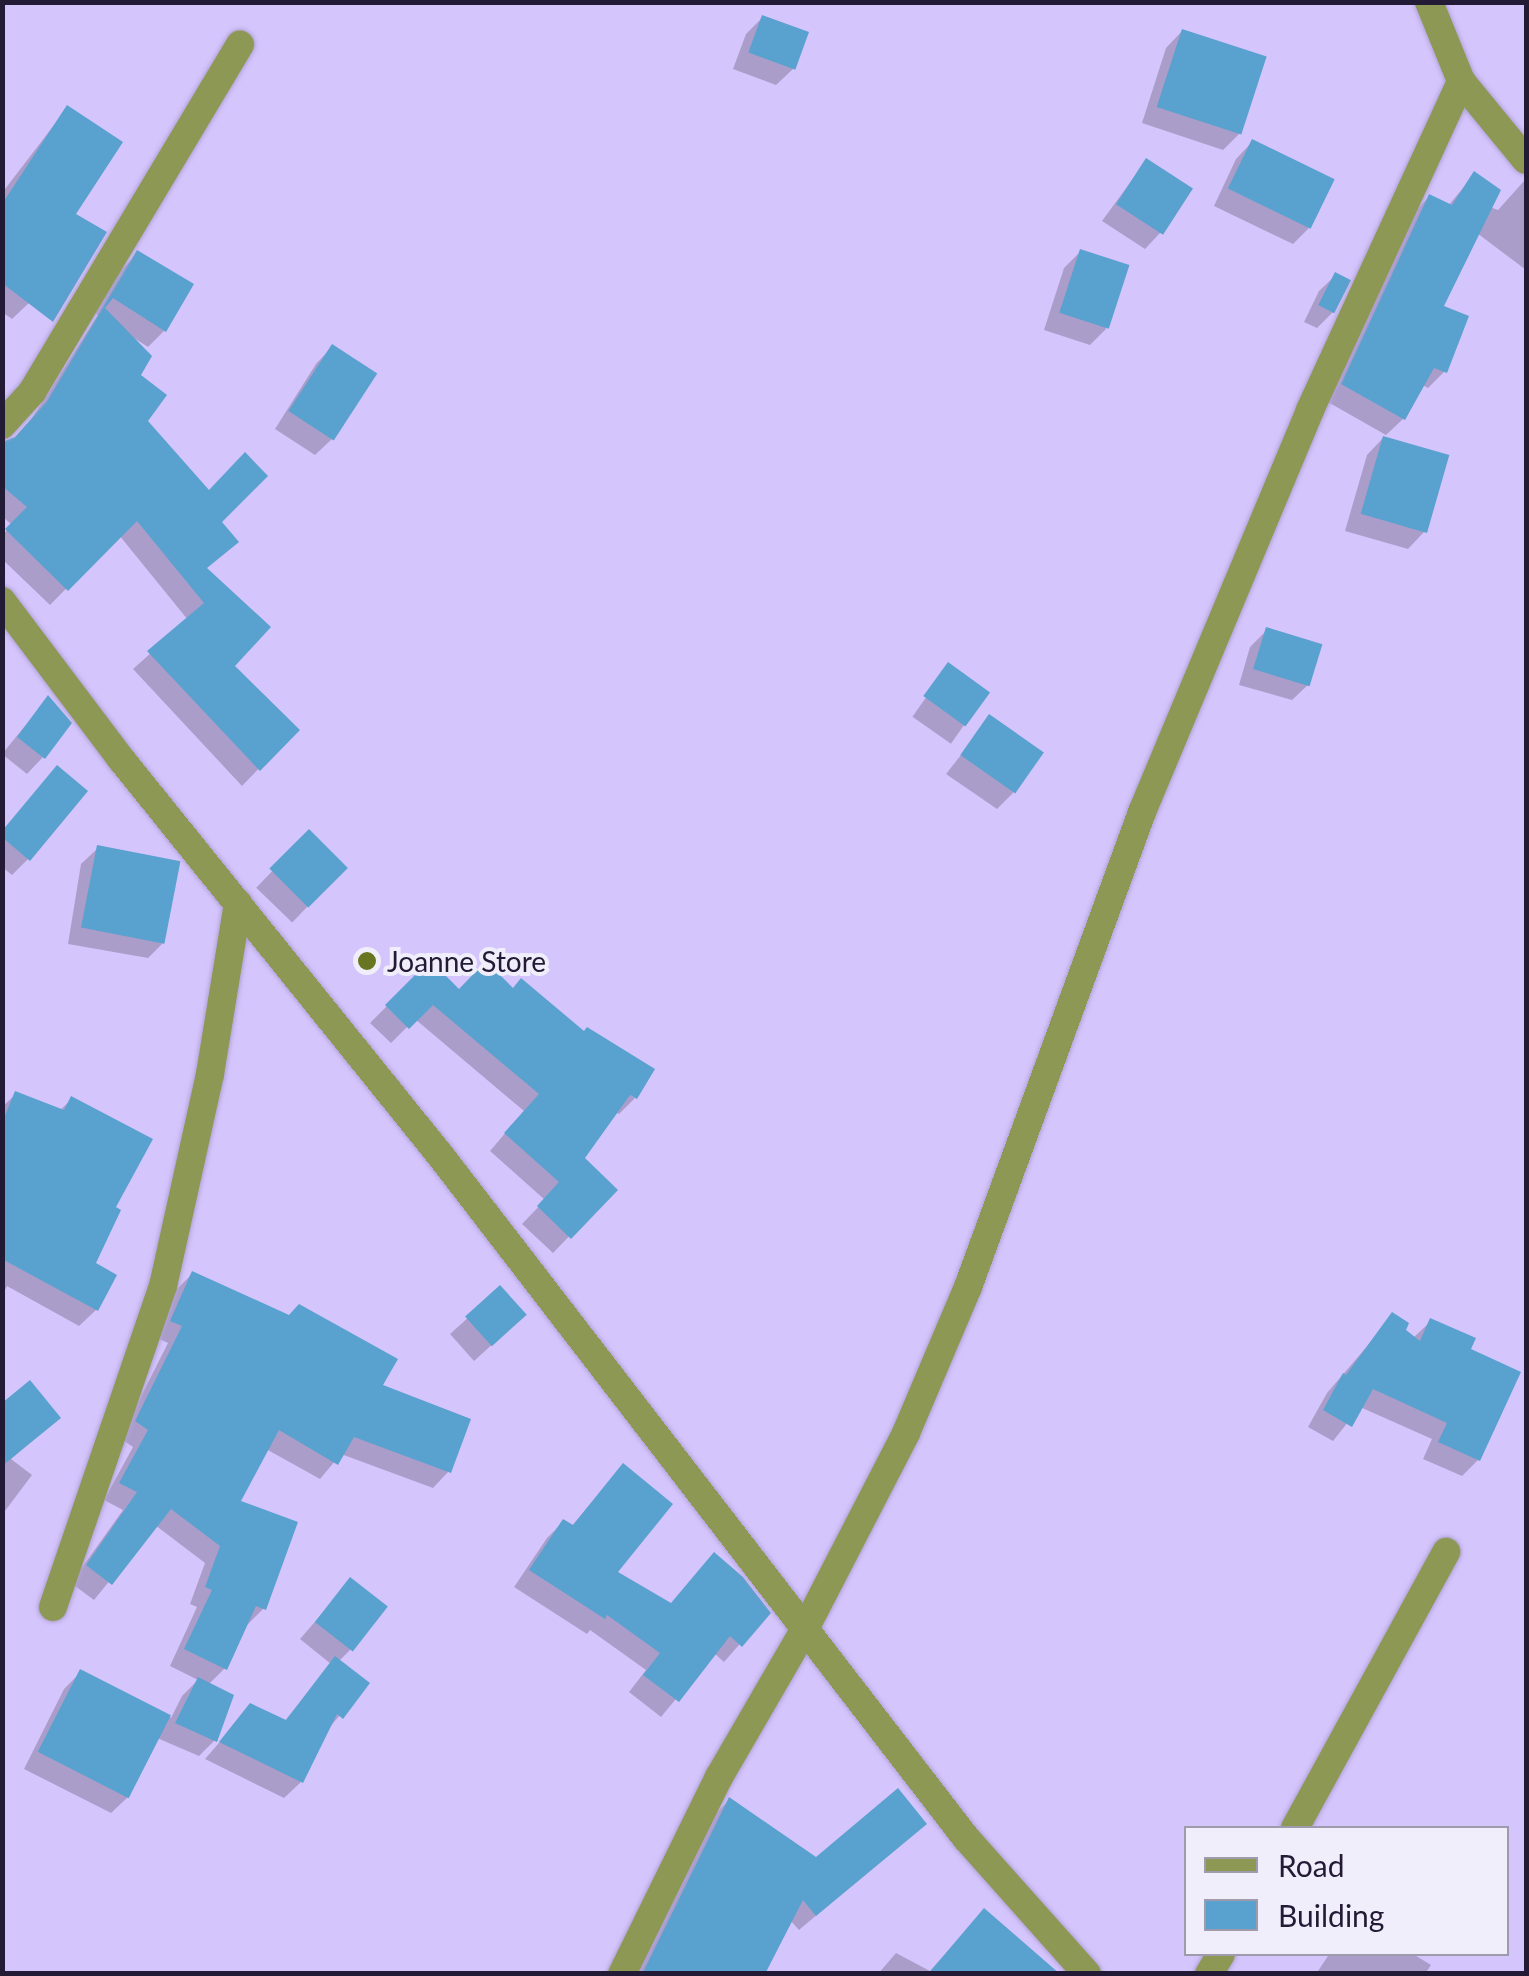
<!DOCTYPE html>
<html>
<head>
<meta charset="utf-8">
<style>
	body { margin:0 }
	#map { position:relative; width:1529px; height:1976px; overflow:hidden; background:#d5c5fd; font-family:Lato,sans-serif }
	div>[style] { position:absolute }
	[style*='--x'] { left:calc(var(--x)*1px); top:calc(var(--y)*1px); width:calc(var(--w)*1px); rotate:calc(var(--a)*1deg) }
	.shadow>* { inset:0; background:#0003; transform-origin:0 0 }
	.building>* { inset:0; background:#59a1ce; transform-origin:0 0 }
	.roads { filter:drop-shadow(0 0 2px #b1a3d5) drop-shadow(0 0 2px #b1a3d5) }
	.minor>* { height:28px; margin:-14px; padding:0 14px; transform-origin:14px; border-radius:14px; background:#8c9854 }
	.tertiary>* { height:28px; margin:-14px; padding:0 14px; transform-origin:14px; border-radius:14px; background:#8c9854 }
	.dots>* { width:28px; height:28px; translate:-50% -50%; box-sizing:border-box; border:5px solid #f1eefc; border-radius:50% }
	span { translate:-50% -50%; white-space:nowrap; text-align:center; line-height:1.15; -webkit-text-stroke:8px #f1eefc; paint-order:stroke }
	.poi-label { font-size:28px; color:#231b35 }
	.left { translate:0 -50%; text-align:left }
	.frame { position:absolute; inset:0; border:5px solid #231b35; pointer-events:none }
	.legend { position:absolute; left:1184px; top:1826px; width:325px; height:130px; box-sizing:border-box; background:#f1eefc; border:2px solid #9f9aac; margin:0; padding:12px 18px; list-style:none; font-size:30px; color:#231b35 }
	.legend li { display:flex; align-items:center; gap:20px; height:50px }
	.legend b { width:50px; border:2px solid #9f9aac }
</style>
</head>
<body>
<div id="map">
	<div class="shadow">
		<div style="clip-path:polygon(762px 18px,793px 69px,776px 85px,733px 69px,746px 34px)"></div>
		<div style="clip-path:polygon(1182px 31px,1240px 133px,1223px 150px,1142px 123px,1166px 48px)"></div>
		<div style="clip-path:polygon(67px 108px,73px 215px,103px 233px,12px 319px,2px 312px,2px 193px)"></div>
		<div style="clip-path:polygon(1252px 142px,1309px 228px,1293px 244px,1214px 206px,1236px 159px)"></div>
		<div style="clip-path:polygon(1146px 161px,1161px 232px,1145px 249px,1102px 221px)"></div>
		<div style="clip-path:polygon(1474px 175px,1490px 207px,1498px 210px,1524px 181px,1526px 183px,1526px 270px,1477px 233px,1441px 308px,1445px 371px,1428px 388px,1422px 385px,1403px 419px,1386px 435px,1326px 401px,1413px 213px,1429px 197px,1448px 206px)"></div>
		<div style="clip-path:polygon(1081px 251px,1106px 329px,1090px 345px,1044px 330px,1064px 268px)"></div>
		<div style="clip-path:polygon(138px 253px,191px 285px,164px 331px,148px 347px,134px 338px,145px 421px,219px 522px,205px 570px,232px 666px,296px 730px,242px 786px,133px 669px,188px 620px,119px 535px,50px 605px,2px 559px,2px 535px,12px 525px,2px 516px,2px 444px,15px 439px,29px 423px,98px 315px,95px 313px,121px 270px)"></div>
		<div style="clip-path:polygon(1336px 275px,1333px 312px,1317px 328px,1304px 322px,1319px 291px)"></div>
		<div style="clip-path:polygon(332px 347px,332px 439px,315px 455px,275px 429px,316px 364px)"></div>
		<div style="clip-path:polygon(1383px 438px,1424px 532px,1408px 549px,1345px 531px,1367px 455px)"></div>
		<div style="clip-path:polygon(1267px 630px,1309px 684px,1292px 700px,1239px 685px,1250px 647px)"></div>
		<div style="left:948px;top:666px;width:47px;height:62px;rotate:35deg"></div>
		<div style="clip-path:polygon(48px 698px,43px 757px,27px 774px,2px 754px)"></div>
		<div style="clip-path:polygon(990px 718px,1013px 793px,997px 809px,946px 774px)"></div>
		<div style="clip-path:polygon(2px 831px,28px 859px,12px 875px,2px 867px)"></div>
		<div style="left:309px;top:833px;width:50px;height:76px;rotate:44deg"></div>
		<div style="clip-path:polygon(98px 848px,164px 942px,148px 958px,68px 944px,81px 864px)"></div>
		<div style="clip-path:polygon(430px 963px,459px 992px,635px 1098px,619px 1114px,615px 1112px,582px 1159px,614px 1190px,553px 1253px,522px 1224px,545px 1200px,490px 1151px,524px 1111px,415px 1019px,391px 1043px,370px 1023px)"></div>
		<div style="clip-path:polygon(16px 1094px,59px 1111px,72px 1099px,113px 1208px,93px 1264px,114px 1276px,96px 1310px,79px 1326px,7px 1286px,2px 1296px,2px 1107px)"></div>
		<div style="clip-path:polygon(192px 1274px,379px 1387px,449px 1471px,433px 1488px,341px 1454px,320px 1479px,266px 1449px,237px 1502px,264px 1608px,247px 1625px,225px 1668px,208px 1685px,215px 1740px,199px 1756px,157px 1738px,128px 1797px,111px 1813px,24px 1769px,64px 1689px,81px 1672px,171px 1718px,182px 1696px,198px 1680px,170px 1666px,197px 1607px,190px 1604px,205px 1563px,155px 1525px,94px 1600px,71px 1583px,123px 1510px,104px 1500px,133px 1447px,120px 1438px,168px 1343px,155px 1337px,176px 1290px)"></div>
		<div style="clip-path:polygon(500px 1289px,507px 1331px,474px 1361px,450px 1334px)"></div>
		<div style="clip-path:polygon(1393px 1316px,1413px 1338px,1431px 1321px,1468px 1350px,1478px 1460px,1462px 1476px,1423px 1459px,1432px 1439px,1360px 1407px,1333px 1441px,1308px 1427px,1327px 1393px)"></div>
		<div style="clip-path:polygon(2px 1406px,58px 1418px,11px 1459px,32px 1475px,2px 1515px)"></div>
		<div style="clip-path:polygon(623px 1466px,614px 1572px,669px 1605px,767px 1613px,724px 1662px,714px 1653px,661px 1717px,629px 1692px,646px 1670px,590px 1630px,587px 1634px,514px 1587px,547px 1538px,563px 1522px,571px 1527px)"></div>
		<div style="clip-path:polygon(351px 1580px,350px 1650px,338px 1662px,367px 1683px,324px 1734px,301px 1782px,284px 1798px,205px 1759px,251px 1706px,284px 1722px,331px 1664px,300px 1639px)"></div>
		<div style="clip-path:polygon(729px 1800px,816px 1860px,924px 1824px,799px 1930px,790px 1920px,762px 1974px,635px 1974px,713px 1817px)"></div>
		<div style="clip-path:polygon(984px 1911px,1034px 1974px,878px 1974px,896px 1953px,930px 1971px)"></div>
		<div style="clip-path:polygon(1323px 1954px,1413px 1954px,1431px 1965px,1425px 1974px,1316px 1974px,1328px 1956px)"></div>
	</div>
	<div class="building">
		<div style="left:762px;top:15px;width:50px;height:40px;rotate:20deg"></div>
		<div style="left:1182px;top:29px;width:89px;height:82px;rotate:18deg"></div>
		<div style="clip-path:polygon(67px 105px,123px 142px,76px 214px,107px 232px,53px 322px,2px 283px,2px 204px)"></div>
		<div style="left:1252px;top:139px;width:92px;height:55px;rotate:26deg"></div>
		<div style="left:1146px;top:158px;width:56px;height:55px;rotate:33deg"></div>
		<div style="clip-path:polygon(1474px 171px,1501px 190px,1444px 306px,1469px 316px,1447px 373px,1434px 368px,1405px 420px,1341px 384px,1429px 194px,1452px 205px)"></div>
		<div style="left:1080px;top:249px;width:52px;height:67px;rotate:18deg"></div>
		<div style="clip-path:polygon(137px 250px,194px 284px,166px 332px,113px 298px,105px 308px,152px 356px,141px 375px,167px 395px,148px 421px,209px 490px,245px 452px,268px 476px,222px 522px,239px 542px,207px 568px,271px 627px,235px 666px,300px 730px,260px 771px,147px 651px,204px 603px,137px 521px,68px 591px,5px 529px,27px 507px,2px 486px,2px 442px,15px 437px,47px 401px)"></div>
		<div style="left:1335px;top:272px;width:18px;height:37px;rotate:27deg"></div>
		<div style="left:332px;top:344px;width:54px;height:80px;rotate:33deg"></div>
		<div style="left:1383px;top:436px;width:69px;height:81px;rotate:16deg"></div>
		<div style="left:1266px;top:627px;width:59px;height:44px;rotate:17deg"></div>
		<div style="left:948px;top:662px;width:52px;height:42px;rotate:36deg"></div>
		<div style="clip-path:polygon(48px 695px,72px 723px,45px 759px,17px 737px)"></div>
		<div style="left:989px;top:714px;width:67px;height:50px;rotate:35deg"></div>
		<div style="clip-path:polygon(57px 765px,88px 791px,30px 861px,2px 837px,2px 831px)"></div>
		<div style="left:309px;top:829px;width:55px;height:56px;rotate:45deg"></div>
		<div style="left:97px;top:845px;width:85px;height:84px;rotate:11deg"></div>
		<div style="clip-path:polygon(430px 960px,459px 989px,486px 961px,513px 988px,521px 978px,584px 1031px,587px 1027px,655px 1069px,637px 1099px,630px 1095px,585px 1158px,618px 1190px,571px 1239px,537px 1206px,559px 1182px,504px 1133px,539px 1094px,433px 1005px,409px 1029px,385px 1005px)"></div>
		<div style="clip-path:polygon(15px 1091px,64px 1110px,71px 1096px,153px 1139px,116px 1207px,121px 1210px,96px 1263px,117px 1275px,98px 1311px,2px 1259px,2px 1123px)"></div>
		<div style="clip-path:polygon(192px 1271px,289px 1315px,299px 1304px,398px 1359px,383px 1385px,471px 1419px,451px 1473px,354px 1437px,338px 1465px,279px 1430px,241px 1501px,298px 1522px,266px 1610px,256px 1606px,227px 1670px,184px 1649px,212px 1590px,205px 1587px,220px 1546px,171px 1509px,112px 1585px,86px 1565px,137px 1492px,119px 1483px,148px 1430px,135px 1421px,182px 1326px,170px 1321px)"></div>
		<div style="left:500px;top:1285px;width:40px;height:47px;rotate:48deg"></div>
		<div style="clip-path:polygon(1392px 1312px,1409px 1323px,1406px 1330px,1420px 1341px,1430px 1318px,1476px 1338px,1471px 1349px,1521px 1372px,1480px 1461px,1438px 1442px,1447px 1423px,1373px 1389px,1352px 1427px,1323px 1410px,1343px 1373px,1346px 1375px)"></div>
		<div style="clip-path:polygon(30px 1380px,61px 1418px,2px 1466px,2px 1403px)"></div>
		<div style="clip-path:polygon(623px 1463px,673px 1504px,618px 1572px,671px 1603px,714px 1552px,743px 1577px,771px 1613px,742px 1647px,730px 1636px,679px 1702px,643px 1675px,660px 1653px,607px 1615px,605px 1619px,529px 1570px,563px 1519px,573px 1525px)"></div>
		<div style="left:350px;top:1577px;width:48px;height:57px;rotate:38deg"></div>
		<div style="clip-path:polygon(335px 1656px,370px 1683px,343px 1719px,337px 1714px,303px 1783px,219px 1742px,250px 1703px,286px 1720px)"></div>
		<div style="left:80px;top:1669px;width:102px;height:93px;rotate:27deg"></div>
		<div style="clip-path:polygon(198px 1677px,234px 1695px,217px 1742px,175px 1723px)"></div>
		<div style="clip-path:polygon(898px 1788px,927px 1824px,816px 1916px,803px 1900px,765px 1974px,642px 1974px,729px 1797px,816px 1857px)"></div>
		<div style="clip-path:polygon(984px 1908px,1060px 1974px,928px 1974px)"></div>
	</div>
	<div class="roads">
		<div class="minor">
			<div style="--x:1429;--y:2;--w:85;--a:67.9"></div>
			<div style="--x:1461;--y:81;--w:102;--a:50.6"></div>
			<div style="--x:2;--y:425;--w:45;--a:-47.7"></div>
			<div style="--x:32;--y:392;--w:405;--a:-59.1"></div>
			<div style="--x:53;--y:1607;--w:339;--a:-71.1"></div>
			<div style="--x:163;--y:1286;--w:217;--a:-77.5"></div>
			<div style="--x:210;--y:1074;--w:173;--a:-80.7"></div>
			<div style="--x:1295;--y:1828;--w:315;--a:-61.3"></div>
			<div style="--x:622;--y:1974;--w:220;--a:-63.8"></div>
			<div style="--x:719;--y:1777;--w:173;--a:-59.9"></div>
			<div style="--x:806;--y:1627;--w:218;--a:-62.7"></div>
			<div style="--x:906;--y:1433;--w:159;--a:-67"></div>
			<div style="--x:968;--y:1287;--w:506;--a:-69.88"></div>
			<div style="--x:1142;--y:812;--w:436;--a:-67.3"></div>
			<div style="--x:1310;--y:410;--w:362;--a:-65.3"></div>
			<div style="--x:1209;--y:1974;--w:23;--a:-59"></div>
		</div>
		<div class="tertiary">
			<div style="--x:2;--y:601;--w:198;--a:53"></div>
			<div style="--x:121;--y:759;--w:509;--a:51.15"></div>
			<div style="--x:440;--y:1155;--w:862;--a:52.4"></div>
			<div style="--x:966;--y:1838;--w:182;--a:48.3"></div>
		</div>
	</div>
	<div class="dots">
		<div style="left:367px;top:961px;background:#687521"></div>
	</div>
	<div class="poi-label">
		<span class="left" style="left:387px;top:961px">Joanne Store</span>
	</div>
	<div class="frame"></div>
	<ul class="legend">
	<li><b style="height:12px;background:#8c9854"></b>Road</li>
	<li><b style="height:28px;background:#59a1ce"></b>Building</li>
	</ul>
</div>
</body>
</html>
